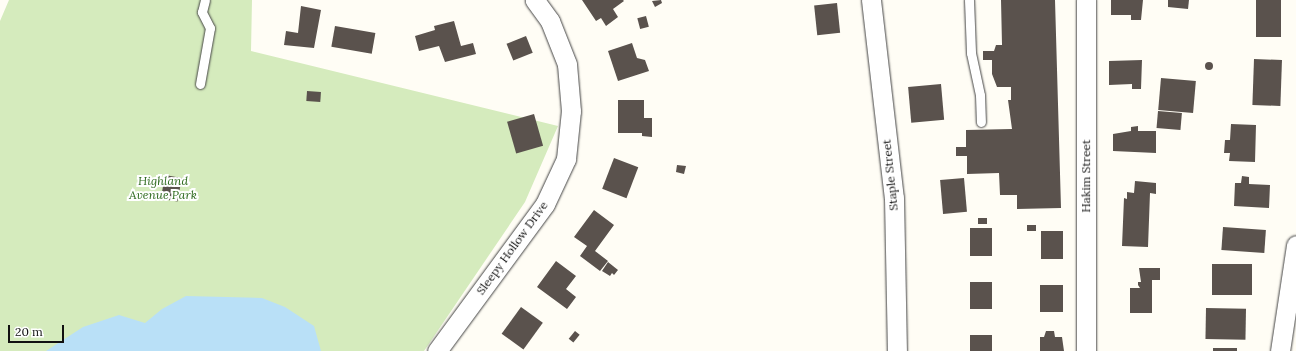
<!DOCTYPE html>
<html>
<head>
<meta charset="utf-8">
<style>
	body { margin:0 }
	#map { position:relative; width:1296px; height:351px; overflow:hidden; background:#fffdf5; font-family:Lora,serif }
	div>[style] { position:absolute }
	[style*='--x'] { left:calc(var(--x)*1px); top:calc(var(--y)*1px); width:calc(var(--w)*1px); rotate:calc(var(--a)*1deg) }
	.green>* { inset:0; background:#d5ebbd }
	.water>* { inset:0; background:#b9e0f7 }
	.building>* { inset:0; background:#5a524d; transform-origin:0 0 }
	.round { border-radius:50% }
	.roads { filter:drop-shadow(0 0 1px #444) drop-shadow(0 0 1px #444) }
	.service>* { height:9px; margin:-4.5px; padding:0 4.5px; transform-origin:4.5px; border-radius:4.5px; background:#fff }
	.minor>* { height:19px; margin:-9.5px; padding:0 9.5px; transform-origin:9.5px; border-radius:9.5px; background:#fff }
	span { translate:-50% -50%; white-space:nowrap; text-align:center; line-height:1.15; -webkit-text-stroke:4px #fff; paint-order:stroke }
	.street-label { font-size:12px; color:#111 }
	.park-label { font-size:12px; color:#2f6b1f; font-style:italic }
	.scale { position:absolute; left:8px; top:325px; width:56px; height:18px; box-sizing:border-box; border:2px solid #111; border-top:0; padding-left:5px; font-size:12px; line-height:14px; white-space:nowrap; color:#111; -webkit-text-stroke:3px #fff; paint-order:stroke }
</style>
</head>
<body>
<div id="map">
	<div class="green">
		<div style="clip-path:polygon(9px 0,252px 0,251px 51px,558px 126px,525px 202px,424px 351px,0 351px,0 21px)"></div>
	</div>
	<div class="water">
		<div style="clip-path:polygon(186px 296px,262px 298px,285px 307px,314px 326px,321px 351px,46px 351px,83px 327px,119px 315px,145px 323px,162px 309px)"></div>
	</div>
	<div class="building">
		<div style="clip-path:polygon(582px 0,623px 0,624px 1px,613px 9px,618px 17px,606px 26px,601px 18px,596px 21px)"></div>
		<div style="clip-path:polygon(661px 0,662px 3px,655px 7px,652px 1px)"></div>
		<div style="clip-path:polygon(1001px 0,1055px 0,1061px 208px,1017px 209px,1017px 195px,1000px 195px,999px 173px,967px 174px,967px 156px,956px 156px,956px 147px,966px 147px,966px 130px,1012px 129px,1008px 100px,1011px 100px,1011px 87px,997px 87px,992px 74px,992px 60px,983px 60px,983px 51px,994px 51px,996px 45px,1002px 45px)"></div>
		<div style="clip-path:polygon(1111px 0,1143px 0,1141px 20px,1131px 20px,1131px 15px,1111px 15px)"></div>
		<div style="clip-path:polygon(1168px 0,1189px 0,1188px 9px,1168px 7px)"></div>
		<div style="left:1256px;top:0;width:25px;height:37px"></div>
		<div style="left:837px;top:3px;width:30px;height:23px;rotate:84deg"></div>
		<div style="clip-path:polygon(301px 6px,321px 10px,314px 48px,284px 45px,286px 31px,298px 33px)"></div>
		<div style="left:646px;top:16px;width:11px;height:9px;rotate:75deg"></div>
		<div style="clip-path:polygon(454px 21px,461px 46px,473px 43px,476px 54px,445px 62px,439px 46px,419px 51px,415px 36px,435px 30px,434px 26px)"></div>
		<div style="left:335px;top:26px;width:41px;height:21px;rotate:10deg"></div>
		<div style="left:526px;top:36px;width:18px;height:21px;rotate:68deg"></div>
		<div style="clip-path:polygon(632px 43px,637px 58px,645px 60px,649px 71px,618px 81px,608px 51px)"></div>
		<div style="left:1254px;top:59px;width:28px;height:46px;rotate:2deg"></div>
		<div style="clip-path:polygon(1142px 60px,1141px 89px,1132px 89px,1132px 84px,1109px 85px,1109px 61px)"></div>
		<div class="round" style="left:1205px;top:62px;width:8px;height:8px"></div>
		<div style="left:1161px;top:78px;width:35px;height:32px;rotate:5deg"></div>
		<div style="left:941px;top:84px;width:36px;height:33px;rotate:85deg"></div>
		<div style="left:307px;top:91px;width:14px;height:10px;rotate:4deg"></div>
		<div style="clip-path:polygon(618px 100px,644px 100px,644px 118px,652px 118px,652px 137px,642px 136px,642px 133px,618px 133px)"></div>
		<div style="left:1158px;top:111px;width:24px;height:17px;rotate:5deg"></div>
		<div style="left:534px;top:114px;width:33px;height:28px;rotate:74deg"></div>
		<div style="clip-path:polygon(1231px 124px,1256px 125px,1255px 162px,1229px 161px,1230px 153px,1224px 153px,1225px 140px,1230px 140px)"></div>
		<div style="clip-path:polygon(1138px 126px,1138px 131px,1156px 131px,1156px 153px,1113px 151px,1113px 134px,1131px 131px,1131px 127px)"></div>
		<div style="left:614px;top:158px;width:26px;height:33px;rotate:21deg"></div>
		<div style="clip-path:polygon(677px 165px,686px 166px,684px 174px,676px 172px)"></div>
		<div style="left:165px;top:175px;width:17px;height:24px;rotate:10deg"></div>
		<div style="clip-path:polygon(1242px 176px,1249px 177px,1249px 184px,1270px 185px,1269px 208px,1234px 206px,1235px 183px,1241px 183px)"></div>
		<div style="left:964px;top:178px;width:34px;height:24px;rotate:85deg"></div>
		<div style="clip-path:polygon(1135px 181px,1156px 183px,1156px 194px,1150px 193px,1148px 247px,1122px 246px,1124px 198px,1127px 199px,1127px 192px,1134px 193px)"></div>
		<div style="clip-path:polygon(594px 210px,614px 225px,595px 251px,608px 261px,600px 271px,580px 256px,587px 246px,574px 237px)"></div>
		<div style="left:978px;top:218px;width:9px;height:6px"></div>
		<div style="left:1027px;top:225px;width:9px;height:6px"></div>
		<div style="left:1223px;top:227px;width:43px;height:23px;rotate:4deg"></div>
		<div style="left:970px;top:228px;width:22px;height:28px"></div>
		<div style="left:1041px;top:231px;width:22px;height:28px"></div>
		<div style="clip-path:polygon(556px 261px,576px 276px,566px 289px,576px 297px,567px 309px,537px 287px)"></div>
		<div style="clip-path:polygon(608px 262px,618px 270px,614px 275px,612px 273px,610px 276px,602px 271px)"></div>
		<div style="left:1212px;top:264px;width:40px;height:31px"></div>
		<div style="clip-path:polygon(1139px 268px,1160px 268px,1160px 280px,1152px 280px,1152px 313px,1130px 313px,1130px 288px,1140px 288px,1138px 285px,1138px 282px,1141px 282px)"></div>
		<div style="left:970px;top:282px;width:22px;height:27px"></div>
		<div style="left:1040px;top:285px;width:23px;height:27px"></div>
		<div style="left:521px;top:307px;width:27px;height:33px;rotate:36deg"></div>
		<div style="left:1206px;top:308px;width:40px;height:31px;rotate:1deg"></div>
		<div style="left:575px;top:331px;width:6px;height:10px;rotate:39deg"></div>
		<div style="clip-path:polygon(1046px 331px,1054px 331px,1055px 337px,1062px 337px,1064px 351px,1040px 351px,1040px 337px,1044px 337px)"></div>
		<div style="left:970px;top:335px;width:22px;height:16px"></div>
		<div style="left:1213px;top:348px;width:24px;height:3px"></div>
	</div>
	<div class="roads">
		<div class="service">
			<div style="--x:969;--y:0;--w:53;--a:87.8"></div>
			<div style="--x:971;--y:53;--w:43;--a:77.9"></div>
			<div style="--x:980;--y:95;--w:27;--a:88"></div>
			<div style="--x:200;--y:84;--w:57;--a:-79.9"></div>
			<div style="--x:210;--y:28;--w:18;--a:-117"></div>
			<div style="--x:202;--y:12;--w:12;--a:-76"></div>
		</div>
		<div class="minor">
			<div style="--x:871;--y:0;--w:199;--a:83.4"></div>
			<div style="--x:894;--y:198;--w:153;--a:88.9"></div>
			<div style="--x:1086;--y:0;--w:351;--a:90"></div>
			<div style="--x:437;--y:351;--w:182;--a:-53.7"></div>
			<div style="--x:545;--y:204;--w:50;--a:-65"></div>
			<div style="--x:566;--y:159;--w:48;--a:-84.1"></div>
			<div style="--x:571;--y:111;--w:47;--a:-94.9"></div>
			<div style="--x:567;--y:64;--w:46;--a:-111.6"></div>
			<div style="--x:550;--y:21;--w:26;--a:-126"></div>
			<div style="--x:1280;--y:351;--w:107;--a:-81.4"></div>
		</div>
	</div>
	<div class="street-label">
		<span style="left:890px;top:175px;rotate:-96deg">Staple Street</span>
		<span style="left:1086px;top:176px;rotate:-90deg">Hakim Street</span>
		<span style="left:512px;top:248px;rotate:-54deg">Sleepy Hollow Drive</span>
	</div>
	<div class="park-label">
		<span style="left:163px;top:188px">Highland<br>Avenue Park</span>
	</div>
	<div class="scale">20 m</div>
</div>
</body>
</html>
